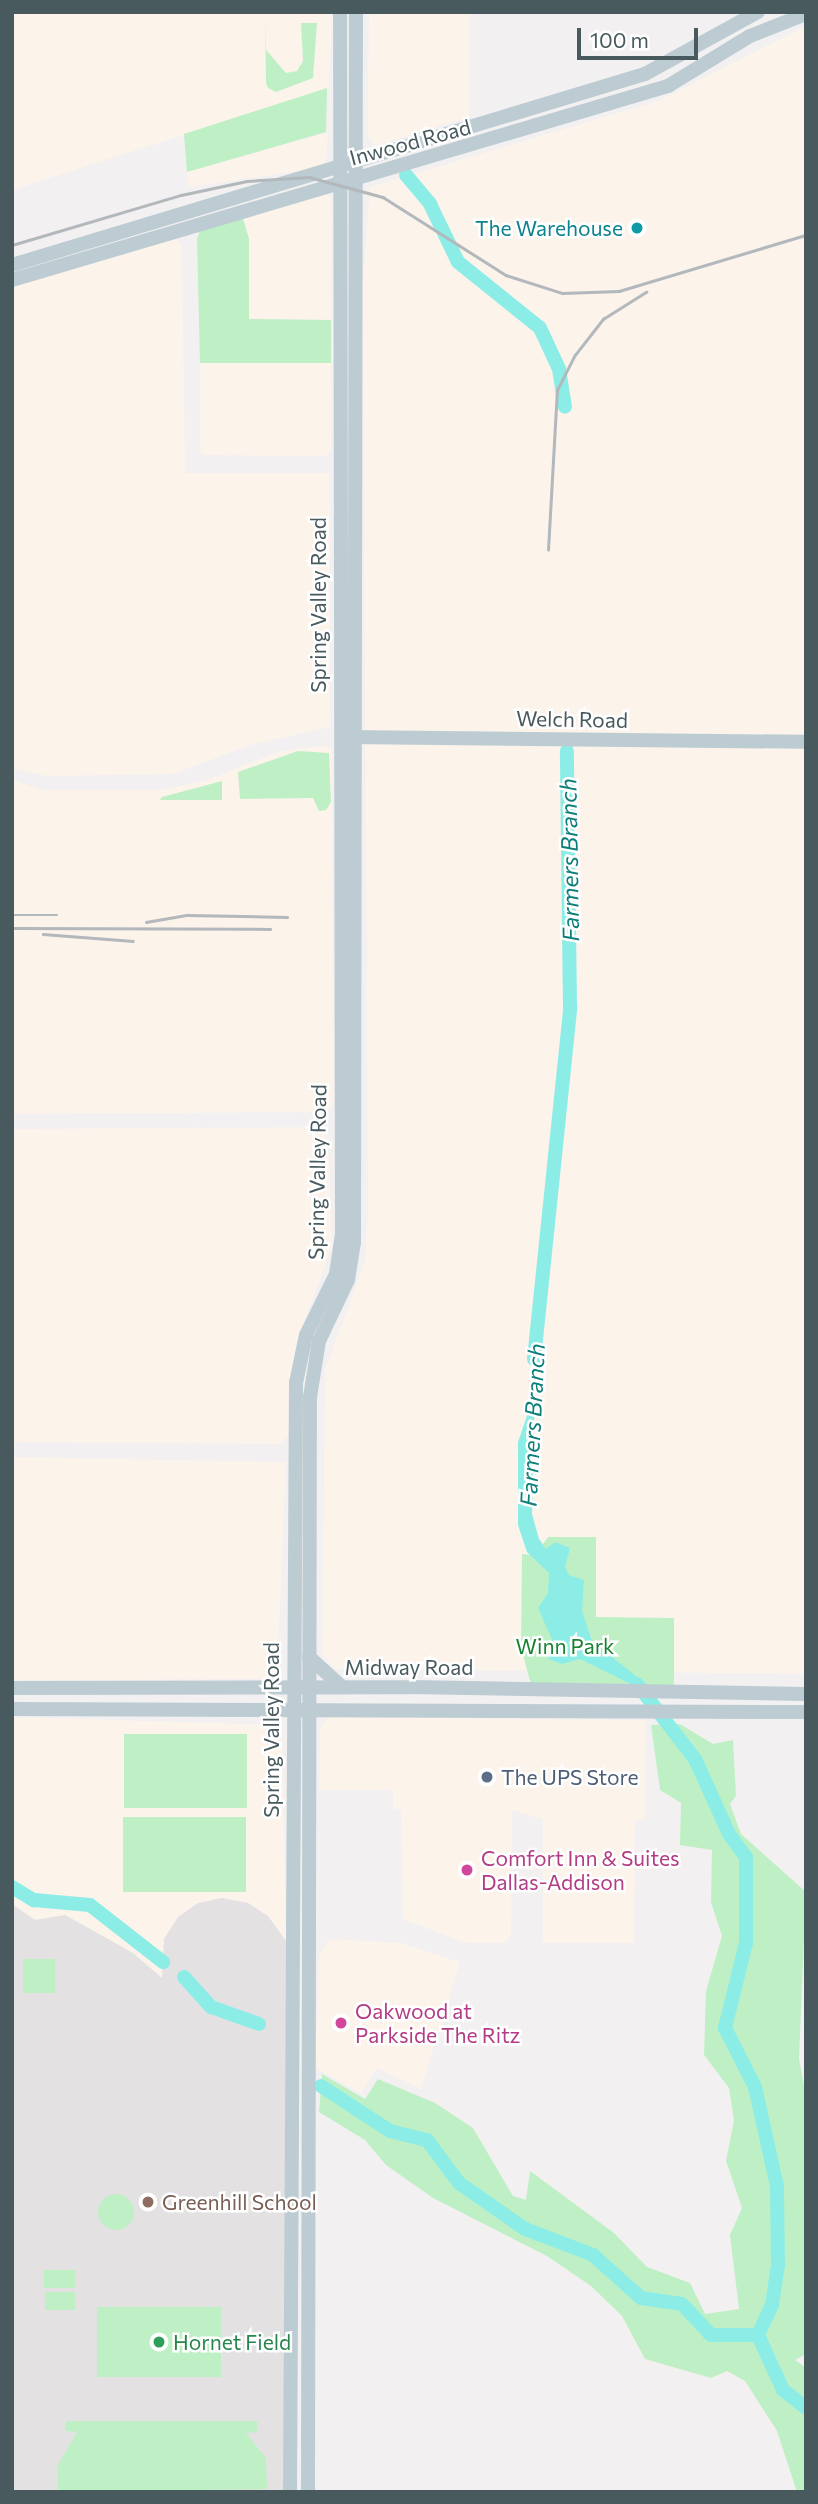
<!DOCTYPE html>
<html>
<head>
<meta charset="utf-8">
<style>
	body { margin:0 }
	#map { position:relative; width:818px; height:2504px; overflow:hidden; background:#f3f0f1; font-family:Commissioner,sans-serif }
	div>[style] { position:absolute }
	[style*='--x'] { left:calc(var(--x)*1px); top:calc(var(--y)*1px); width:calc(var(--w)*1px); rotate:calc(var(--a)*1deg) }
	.commercial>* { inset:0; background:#fcf3eb }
	.education>* { inset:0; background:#e4e1e3 }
	.green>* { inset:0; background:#bff0c5; transform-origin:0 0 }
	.round { border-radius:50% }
	.water>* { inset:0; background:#8cede7 }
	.river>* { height:14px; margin:-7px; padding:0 7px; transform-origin:7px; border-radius:7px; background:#8cede7 }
	.secondary>* { height:14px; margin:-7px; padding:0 7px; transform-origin:7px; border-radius:7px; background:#bcccd2 }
	.rail>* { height:2.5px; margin:-1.25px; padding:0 1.25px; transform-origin:1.25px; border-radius:1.25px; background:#b2b8bb }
	.dots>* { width:19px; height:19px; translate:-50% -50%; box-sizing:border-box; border:4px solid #fff; border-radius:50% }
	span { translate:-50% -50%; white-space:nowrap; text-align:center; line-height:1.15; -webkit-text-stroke:5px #fff; paint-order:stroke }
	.street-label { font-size:21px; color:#485a5e }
	.culture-label { font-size:21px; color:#0d838f }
	.right { translate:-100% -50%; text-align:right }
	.park-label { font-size:21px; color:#178130 }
	.service-label { font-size:21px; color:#4e5e75 }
	.left { translate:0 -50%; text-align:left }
	.hotel-label { font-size:21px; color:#b23c85 }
	.education-label { font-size:21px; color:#785e54 }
	.leisure-label { font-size:21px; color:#27864d }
	.water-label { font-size:23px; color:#0d7f79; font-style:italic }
	.frame { position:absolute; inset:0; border:14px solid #485a5e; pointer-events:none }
	.scale { position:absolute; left:577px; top:28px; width:121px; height:32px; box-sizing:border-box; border:4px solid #485a5e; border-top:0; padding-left:9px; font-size:21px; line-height:24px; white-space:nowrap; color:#485a5e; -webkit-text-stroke:5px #fff; paint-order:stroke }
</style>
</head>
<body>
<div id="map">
	<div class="commercial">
		<div style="clip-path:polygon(12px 12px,332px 12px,329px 88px,12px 190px)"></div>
		<div style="clip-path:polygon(369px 12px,470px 12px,469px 117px,375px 146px,368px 137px)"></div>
		<div style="clip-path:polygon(806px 26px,806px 1674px,335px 1669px,322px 1654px,325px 1370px,365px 1261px,368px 1209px,363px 280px,370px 187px,658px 101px)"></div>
		<div style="clip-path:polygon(328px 132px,326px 161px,320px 168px,188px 187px,187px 172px)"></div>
		<div style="clip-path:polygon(322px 191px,331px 197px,331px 320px,249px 319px,249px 239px,242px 215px)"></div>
		<div style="clip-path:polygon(171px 236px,181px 244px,182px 257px,185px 473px,330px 473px,330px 727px,250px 745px,173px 774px,47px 776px,12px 768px,12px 283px)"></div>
		<div style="clip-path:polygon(200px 363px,331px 363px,331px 449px,326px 456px,204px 455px,200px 451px)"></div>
		<div style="clip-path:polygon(325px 746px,332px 751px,333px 1105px,325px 1112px,12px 1114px,12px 780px,43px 790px,161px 790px,205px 781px,281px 751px)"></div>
		<div style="clip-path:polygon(328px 1127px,332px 1247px,296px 1344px,288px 1436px,280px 1444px,12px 1442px,12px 1129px)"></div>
		<div style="clip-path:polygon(12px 1457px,286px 1462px,277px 1672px,262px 1679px,12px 1680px)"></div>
		<div style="clip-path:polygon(12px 1717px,277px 1725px,282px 1731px,286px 1941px,268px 1916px,163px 1979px,133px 1953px,65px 1915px,35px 1920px,12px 1904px)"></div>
		<div style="clip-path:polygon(329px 1717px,645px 1720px,645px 1819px,635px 1820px,634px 1943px,543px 1943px,543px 1819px,512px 1810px,511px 1935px,504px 1943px,466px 1943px,403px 1919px,401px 1810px,393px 1809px,393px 1790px,319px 1790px,320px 1728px)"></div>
		<div style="clip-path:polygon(330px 1939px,400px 1943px,460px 1962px,421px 2089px,377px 2068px,361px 2093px,315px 2068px,319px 1954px)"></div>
	</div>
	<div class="education">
		<div style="clip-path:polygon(222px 1898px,248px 1903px,268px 1916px,286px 1941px,284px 2492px,12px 2492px,12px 1904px,35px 1920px,65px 1915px,133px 1953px,162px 1978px,164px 1939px,178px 1917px,198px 1903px)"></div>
	</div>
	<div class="green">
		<div style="clip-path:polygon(265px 12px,266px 50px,286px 73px,297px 71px,303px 61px,301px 23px,317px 23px,313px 78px,276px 92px,268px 88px,266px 83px)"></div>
		<div style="clip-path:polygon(327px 88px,326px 132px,187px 172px,184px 134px)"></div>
		<div style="clip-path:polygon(242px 215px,249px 239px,249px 319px,331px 320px,331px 363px,200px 363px,197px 239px,201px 228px)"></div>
		<div style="clip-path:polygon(298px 751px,329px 753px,331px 802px,326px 810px,319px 811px,313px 798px,240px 799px,238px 772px)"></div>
		<div style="clip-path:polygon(222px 781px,222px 800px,160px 800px,162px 797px)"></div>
		<div style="clip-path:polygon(548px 1537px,596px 1537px,596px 1617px,674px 1618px,674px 1691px,532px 1688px,521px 1648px,522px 1554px,535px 1555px)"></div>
		<div style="clip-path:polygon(680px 1724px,713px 1744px,733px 1740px,736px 1796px,730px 1804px,741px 1834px,806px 1892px,799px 2059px,806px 2096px,806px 2354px,795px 2360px,806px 2368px,806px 2492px,797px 2492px,777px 2431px,745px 2381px,727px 2371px,711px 2378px,645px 2359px,622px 2316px,591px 2286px,547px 2256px,433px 2198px,386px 2165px,365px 2140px,319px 2112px,322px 2074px,365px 2099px,378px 2079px,435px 2103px,473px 2128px,513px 2196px,526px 2200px,530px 2171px,614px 2233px,647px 2267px,690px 2283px,705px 2314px,739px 2309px,730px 2235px,742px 2208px,726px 2161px,734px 2120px,729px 2088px,704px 2055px,706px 1991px,722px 1936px,711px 1902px,712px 1850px,680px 1845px,681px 1803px,660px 1790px,651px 1725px)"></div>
		<div style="left:124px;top:1734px;width:123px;height:74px"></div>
		<div style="left:123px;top:1817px;width:123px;height:75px"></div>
		<div style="left:23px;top:1959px;width:32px;height:34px"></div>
		<div class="round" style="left:98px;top:2194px;width:36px;height:36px"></div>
		<div style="left:44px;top:2270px;width:31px;height:18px"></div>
		<div style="left:45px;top:2292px;width:30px;height:18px"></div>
		<div style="left:97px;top:2307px;width:124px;height:70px"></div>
		<div style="clip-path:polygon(66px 2421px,257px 2421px,257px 2432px,246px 2433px,266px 2458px,267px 2489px,58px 2492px,57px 2466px,77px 2432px,65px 2431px)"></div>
	</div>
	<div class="water">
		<div style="clip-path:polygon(536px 1340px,532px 1514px,539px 1539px,546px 1549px,555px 1542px,570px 1548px,565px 1567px,569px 1575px,584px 1580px,582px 1611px,592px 1641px,636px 1676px,643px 1690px,580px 1659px,562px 1664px,548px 1659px,553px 1642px,538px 1608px,548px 1593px,549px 1573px,527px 1552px,518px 1525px,518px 1442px,528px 1413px)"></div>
	</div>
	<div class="river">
		<div style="--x:406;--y:175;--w:38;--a:50"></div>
		<div style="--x:430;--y:204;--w:64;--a:64.2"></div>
		<div style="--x:458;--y:262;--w:105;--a:38.8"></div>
		<div style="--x:540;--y:328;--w:45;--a:65.1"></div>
		<div style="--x:559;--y:369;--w:38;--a:81"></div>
		<div style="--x:534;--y:1359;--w:353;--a:-84.1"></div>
		<div style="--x:570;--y:1008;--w:257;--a:-90.7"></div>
		<div style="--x:637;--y:1684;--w:95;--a:52.3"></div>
		<div style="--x:695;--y:1759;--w:82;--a:65.6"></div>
		<div style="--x:729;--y:1834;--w:29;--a:54"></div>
		<div style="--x:746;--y:1857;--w:86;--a:90"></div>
		<div style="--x:746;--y:1943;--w:88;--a:103.9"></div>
		<div style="--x:725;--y:2028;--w:66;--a:63"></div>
		<div style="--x:755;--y:2087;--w:101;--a:77.5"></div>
		<div style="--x:777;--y:2186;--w:79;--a:89.3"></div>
		<div style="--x:778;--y:2265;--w:40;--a:98.5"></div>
		<div style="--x:772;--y:2305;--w:33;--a:115"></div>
		<div style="--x:758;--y:2335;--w:60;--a:65.6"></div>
		<div style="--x:783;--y:2390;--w:29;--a:38"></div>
		<div style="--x:12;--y:1887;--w:26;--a:31"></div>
		<div style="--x:34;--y:1900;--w:56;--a:5.1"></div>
		<div style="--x:90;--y:1905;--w:93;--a:38"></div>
		<div style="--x:184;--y:1977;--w:40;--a:48"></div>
		<div style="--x:211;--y:2007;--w:51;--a:19.5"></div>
		<div style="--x:321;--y:2086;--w:82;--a:33.1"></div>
		<div style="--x:390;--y:2131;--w:38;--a:14"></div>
		<div style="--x:427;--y:2140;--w:54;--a:53.3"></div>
		<div style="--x:459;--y:2183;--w:80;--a:34.9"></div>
		<div style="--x:525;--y:2229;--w:73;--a:20.9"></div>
		<div style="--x:593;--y:2255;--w:64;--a:41.9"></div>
		<div style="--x:641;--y:2298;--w:41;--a:8.3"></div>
		<div style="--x:682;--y:2304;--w:42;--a:46.9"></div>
		<div style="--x:711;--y:2335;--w:47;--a:0"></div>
	</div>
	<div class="secondary">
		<div style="--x:12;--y:265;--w:661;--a:-16.79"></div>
		<div style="--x:645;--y:74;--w:129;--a:-28.8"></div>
		<div style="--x:12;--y:280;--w:684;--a:-16.47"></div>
		<div style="--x:668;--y:86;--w:96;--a:-31.4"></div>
		<div style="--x:750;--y:36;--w:60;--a:-21.4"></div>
		<div style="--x:346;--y:737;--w:460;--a:0.6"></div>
		<div style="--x:309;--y:1657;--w:45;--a:42.3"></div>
		<div style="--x:12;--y:1688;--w:398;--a:-0.1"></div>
		<div style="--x:410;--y:1687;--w:396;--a:1"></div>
		<div style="--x:12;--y:1709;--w:794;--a:0.22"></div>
		<div style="--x:290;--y:2492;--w:1109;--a:-89.69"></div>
		<div style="--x:296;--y:1383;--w:49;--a:-78.2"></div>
		<div style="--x:306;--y:1335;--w:68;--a:-63.8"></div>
		<div style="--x:336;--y:1274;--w:40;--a:-81.5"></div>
		<div style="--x:342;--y:1234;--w:1222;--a:-90.09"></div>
		<div style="--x:308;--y:2492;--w:1095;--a:-89.9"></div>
		<div style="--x:310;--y:1397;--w:57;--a:-80.9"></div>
		<div style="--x:319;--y:1341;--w:68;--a:-64.6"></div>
		<div style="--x:348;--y:1280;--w:37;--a:-81"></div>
		<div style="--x:354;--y:1243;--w:1231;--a:-89.91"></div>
	</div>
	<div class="rail">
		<div style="--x:12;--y:245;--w:176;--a:-16.5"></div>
		<div style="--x:181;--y:195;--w:67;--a:-12"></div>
		<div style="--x:247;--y:181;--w:62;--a:-3.7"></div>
		<div style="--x:309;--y:177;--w:77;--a:15.1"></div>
		<div style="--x:383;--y:197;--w:146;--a:32.4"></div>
		<div style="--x:506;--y:275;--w:59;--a:17.8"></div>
		<div style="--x:562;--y:293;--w:57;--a:-2"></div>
		<div style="--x:619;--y:291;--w:195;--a:-16.7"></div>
		<div style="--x:548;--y:550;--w:160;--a:-86.8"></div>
		<div style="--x:557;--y:390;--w:39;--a:-63"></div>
		<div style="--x:575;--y:355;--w:46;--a:-52.1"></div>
		<div style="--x:603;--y:319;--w:51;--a:-32.1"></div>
		<div style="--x:12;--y:915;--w:45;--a:0"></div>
		<div style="--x:146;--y:922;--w:42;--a:-9.7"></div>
		<div style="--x:187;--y:915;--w:100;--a:1.1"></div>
		<div style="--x:12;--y:928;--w:258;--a:0.2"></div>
		<div style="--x:43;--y:934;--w:90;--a:4.4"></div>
	</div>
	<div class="dots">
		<div style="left:637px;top:228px;background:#0f9aa8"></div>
		<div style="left:487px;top:1777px;background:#5c6f8a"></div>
		<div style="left:467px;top:1870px;background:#d1479c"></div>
		<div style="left:341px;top:2023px;background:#d1479c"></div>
		<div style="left:148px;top:2202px;background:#8d6e63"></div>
		<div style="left:159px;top:2342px;background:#2e9e5b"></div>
	</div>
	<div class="street-label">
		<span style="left:410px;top:142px;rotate:-15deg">Inwood Road</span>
		<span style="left:318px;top:605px;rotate:-90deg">Spring Valley Road</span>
		<span style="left:572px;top:719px;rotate:1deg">Welch Road</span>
		<span style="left:317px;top:1172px;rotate:-89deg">Spring Valley Road</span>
		<span style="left:409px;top:1667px">Midway Road</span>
		<span style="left:271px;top:1730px;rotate:-90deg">Spring Valley Road</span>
	</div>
	<div class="culture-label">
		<span class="right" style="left:623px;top:228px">The Warehouse</span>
	</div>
	<div class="park-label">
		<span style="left:565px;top:1646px">Winn Park</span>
	</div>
	<div class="service-label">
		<span class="left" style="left:501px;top:1777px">The UPS Store</span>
	</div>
	<div class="hotel-label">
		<span class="left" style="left:481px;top:1870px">Comfort Inn &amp; Suites<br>Dallas-Addison</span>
		<span class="left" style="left:355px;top:2023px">Oakwood at<br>Parkside The Ritz</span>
	</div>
	<div class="education-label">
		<span class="left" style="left:162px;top:2202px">Greenhill School</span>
	</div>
	<div class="leisure-label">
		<span class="left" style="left:173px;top:2342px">Hornet Field</span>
	</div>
	<div class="water-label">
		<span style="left:569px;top:860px;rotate:-91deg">Farmers Branch</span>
		<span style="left:532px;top:1425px;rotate:-87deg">Farmers Branch</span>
	</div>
	<div class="frame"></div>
	<div class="scale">100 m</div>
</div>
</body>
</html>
